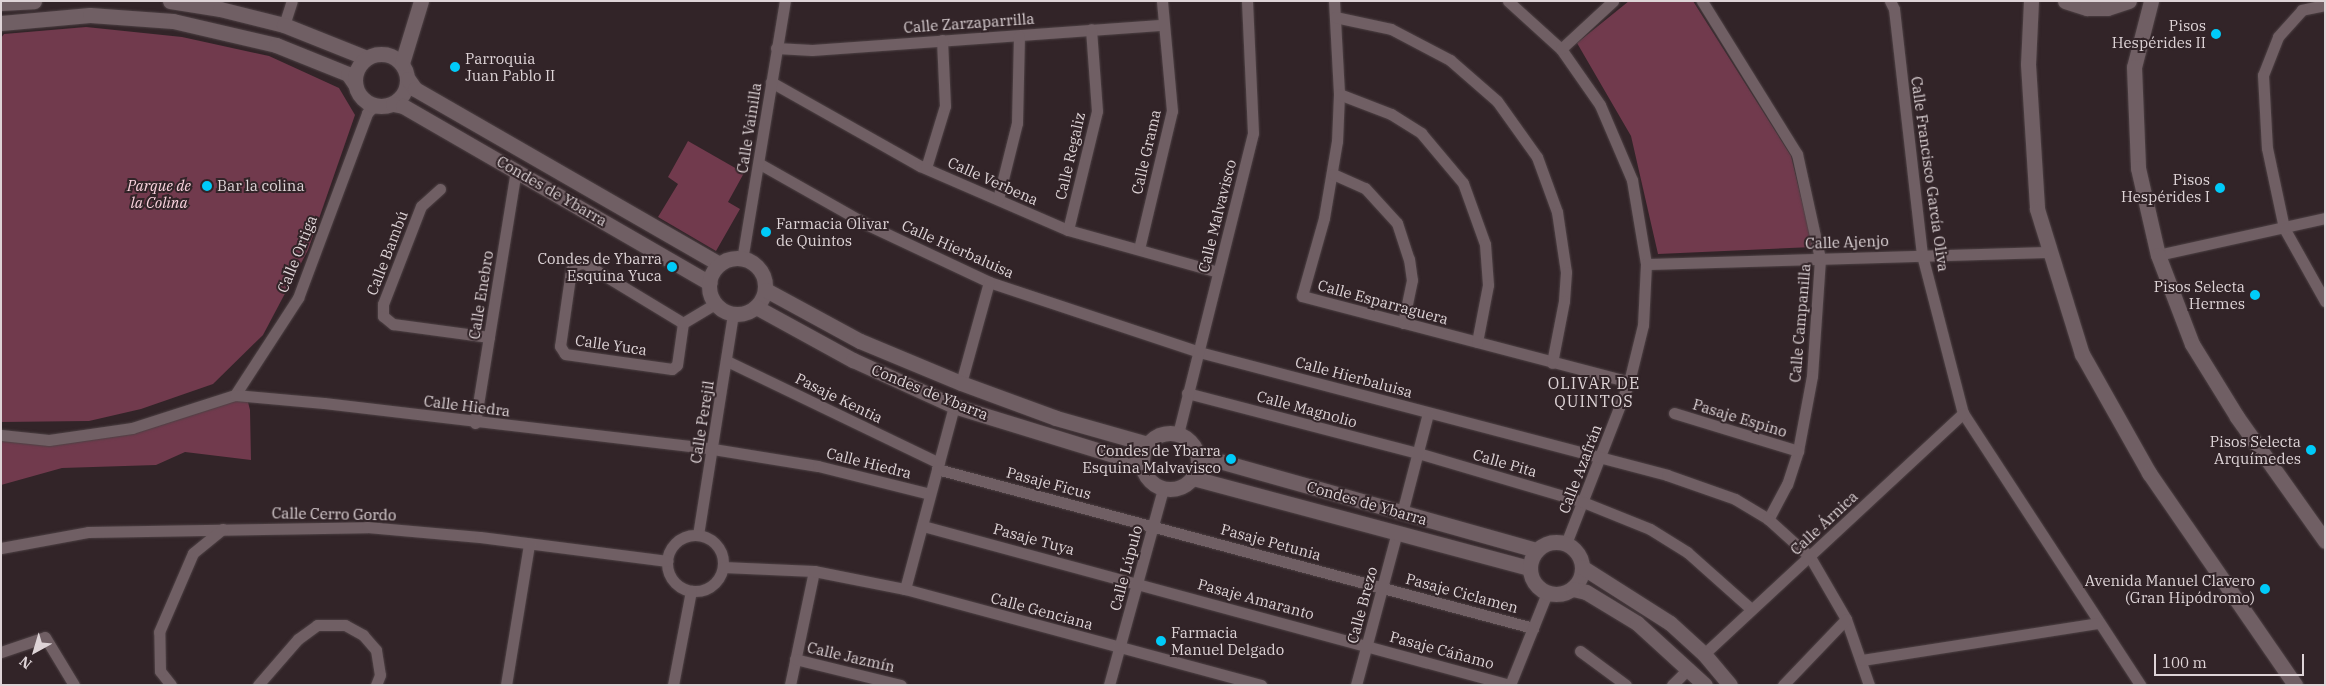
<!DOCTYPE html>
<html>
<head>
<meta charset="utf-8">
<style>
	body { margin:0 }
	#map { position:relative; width:2326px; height:686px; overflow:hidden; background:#322428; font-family:"IBM Plex Serif",serif }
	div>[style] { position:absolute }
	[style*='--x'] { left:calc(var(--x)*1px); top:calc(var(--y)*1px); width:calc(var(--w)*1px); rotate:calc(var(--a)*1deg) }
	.green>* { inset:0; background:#713a4d }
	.roads { filter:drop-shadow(0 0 1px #4d4144) drop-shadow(0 0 1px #4d4144) }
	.street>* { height:11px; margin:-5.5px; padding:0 5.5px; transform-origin:5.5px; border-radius:5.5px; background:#705f64 }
	.street>.ring { margin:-5.5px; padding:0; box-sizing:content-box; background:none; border:11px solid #705f64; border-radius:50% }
	.secondary>* { height:15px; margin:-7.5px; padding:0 7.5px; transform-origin:7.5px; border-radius:7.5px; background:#705f64 }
	.secondary>.ring { margin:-7.5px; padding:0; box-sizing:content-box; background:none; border:15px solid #705f64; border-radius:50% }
	.dots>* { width:14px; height:14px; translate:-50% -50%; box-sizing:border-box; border:2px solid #322428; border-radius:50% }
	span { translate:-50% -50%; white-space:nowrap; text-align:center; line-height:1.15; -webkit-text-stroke:4px #322428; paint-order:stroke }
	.street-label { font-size:15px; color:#ded4d7 }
	.poi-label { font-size:15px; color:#ded4d7 }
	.right { translate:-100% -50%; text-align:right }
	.left { translate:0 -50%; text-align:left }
	.park-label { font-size:15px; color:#fad3de; font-style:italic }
	.neighbourhood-label { font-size:16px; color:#ded4d7; letter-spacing:1px }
	.frame { position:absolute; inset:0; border:2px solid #ded4d7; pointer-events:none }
	.north { position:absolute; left:10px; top:626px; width:50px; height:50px; -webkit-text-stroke:4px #322428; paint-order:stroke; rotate:219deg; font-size:14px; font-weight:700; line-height:20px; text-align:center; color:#ded4d7 }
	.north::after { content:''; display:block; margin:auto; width:18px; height:22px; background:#ded4d7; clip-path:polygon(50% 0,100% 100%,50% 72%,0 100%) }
	.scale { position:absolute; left:2154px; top:654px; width:150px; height:22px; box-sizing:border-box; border:2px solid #ded4d7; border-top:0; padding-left:6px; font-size:15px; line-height:18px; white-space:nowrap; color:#ded4d7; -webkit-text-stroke:4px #322428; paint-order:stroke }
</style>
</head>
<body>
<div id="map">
	<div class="green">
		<div style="clip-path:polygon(1629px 1px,1693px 1px,1791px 156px,1813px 247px,1658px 254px,1631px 136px,1577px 43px)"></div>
		<div style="clip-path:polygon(86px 27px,182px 37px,269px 56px,339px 88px,355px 115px,308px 250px,263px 335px,213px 384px,141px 409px,89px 421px,1px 422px,1px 38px,4px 34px)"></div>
		<div style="clip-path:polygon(688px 141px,744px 173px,728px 202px,740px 209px,716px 251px,658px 217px,678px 184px,668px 177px)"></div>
		<div style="clip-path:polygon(235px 395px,247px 398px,250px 410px,251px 460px,185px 452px,156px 465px,62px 468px,1px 485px,1px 435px,49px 440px,132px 428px)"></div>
	</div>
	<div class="roads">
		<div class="street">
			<div style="--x:1334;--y:1;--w:93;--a:86.9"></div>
			<div style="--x:1339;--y:94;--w:47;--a:92.4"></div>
			<div style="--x:1337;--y:141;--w:78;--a:99.6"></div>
			<div style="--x:1324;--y:218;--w:81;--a:105.8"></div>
			<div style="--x:1302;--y:296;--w:338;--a:14.7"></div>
			<div style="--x:1508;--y:1;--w:72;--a:42.2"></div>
			<div style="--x:1561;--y:49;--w:68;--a:55.1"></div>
			<div style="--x:1600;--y:105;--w:82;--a:66.9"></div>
			<div style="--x:1632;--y:180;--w:85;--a:80.5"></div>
			<div style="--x:1646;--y:264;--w:61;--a:92.8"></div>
			<div style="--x:1643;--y:325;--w:59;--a:103.8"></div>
			<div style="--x:1629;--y:382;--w:174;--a:111.3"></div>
			<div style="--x:1702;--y:1;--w:180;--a:58.2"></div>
			<div style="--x:1797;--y:154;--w:107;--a:77.6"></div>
			<div style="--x:1820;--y:259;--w:117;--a:93.9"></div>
			<div style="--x:1812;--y:376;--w:76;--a:100.6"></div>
			<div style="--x:1798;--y:451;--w:35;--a:108"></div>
			<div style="--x:1787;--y:484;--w:40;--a:118"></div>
			<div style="--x:1890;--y:1;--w:9;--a:63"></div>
			<div style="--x:1894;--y:9;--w:248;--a:83.5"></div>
			<div style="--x:1922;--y:255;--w:163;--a:75.5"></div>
			<div style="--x:1963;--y:413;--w:325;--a:56.9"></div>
			<div style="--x:2325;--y:5;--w:24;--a:168"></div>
			<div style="--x:2302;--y:10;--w:36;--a:132"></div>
			<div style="--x:2278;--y:37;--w:41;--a:111.5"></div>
			<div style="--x:2263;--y:75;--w:73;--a:86.9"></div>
			<div style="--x:2267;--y:148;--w:82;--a:78"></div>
			<div style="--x:2284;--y:228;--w:84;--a:60.7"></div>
			<div style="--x:1335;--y:17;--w:57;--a:12.1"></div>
			<div style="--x:1391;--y:29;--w:67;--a:27.7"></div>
			<div style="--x:1450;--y:60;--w:62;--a:41.1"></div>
			<div style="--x:1497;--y:101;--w:69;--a:54.5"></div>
			<div style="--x:1537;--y:157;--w:59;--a:70"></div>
			<div style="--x:1557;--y:212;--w:61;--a:81.5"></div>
			<div style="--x:1566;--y:272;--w:29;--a:94"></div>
			<div style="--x:1564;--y:301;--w:63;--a:101"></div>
			<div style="--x:284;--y:25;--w:25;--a:-72"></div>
			<div style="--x:776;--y:48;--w:36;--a:3"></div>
			<div style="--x:812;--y:50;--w:352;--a:-4.1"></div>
			<div style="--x:1561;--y:49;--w:71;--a:-42.7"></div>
			<div style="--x:771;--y:82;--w:171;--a:29.4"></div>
			<div style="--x:920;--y:166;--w:161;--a:23.4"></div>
			<div style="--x:1068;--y:230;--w:156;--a:15.6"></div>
			<div style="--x:1339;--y:94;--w:56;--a:21"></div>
			<div style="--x:1391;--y:114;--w:36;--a:32"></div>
			<div style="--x:1421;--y:133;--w:65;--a:50"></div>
			<div style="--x:1463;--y:183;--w:65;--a:70.2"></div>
			<div style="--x:1485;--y:244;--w:41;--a:85.8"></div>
			<div style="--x:1488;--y:285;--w:58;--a:100.9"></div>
			<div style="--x:760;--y:164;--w:124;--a:29.5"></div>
			<div style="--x:868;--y:225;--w:134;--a:25.2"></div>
			<div style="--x:989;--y:282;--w:221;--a:18.4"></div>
			<div style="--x:1199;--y:352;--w:484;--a:14.7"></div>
			<div style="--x:1667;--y:475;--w:72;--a:19.4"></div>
			<div style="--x:1735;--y:499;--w:39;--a:31"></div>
			<div style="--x:1768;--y:519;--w:57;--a:42.1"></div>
			<div style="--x:1810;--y:557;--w:72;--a:59.9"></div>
			<div style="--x:1846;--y:619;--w:70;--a:70.8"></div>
			<div style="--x:926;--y:168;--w:65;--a:-73"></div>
			<div style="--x:945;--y:106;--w:66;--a:-92.6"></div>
			<div style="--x:1333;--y:174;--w:35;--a:24"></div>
			<div style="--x:1365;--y:188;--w:47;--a:47.6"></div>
			<div style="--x:1397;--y:223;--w:38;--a:72"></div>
			<div style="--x:1409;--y:259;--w:21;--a:82"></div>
			<div style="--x:1412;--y:280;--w:44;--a:101.8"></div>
			<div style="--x:440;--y:189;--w:25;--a:138"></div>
			<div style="--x:421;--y:206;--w:105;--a:111.2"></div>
			<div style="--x:383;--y:304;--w:12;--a:90"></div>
			<div style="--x:383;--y:316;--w:13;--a:39"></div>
			<div style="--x:393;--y:324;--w:97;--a:7.7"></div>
			<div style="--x:998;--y:199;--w:78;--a:-76"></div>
			<div style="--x:1017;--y:123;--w:87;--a:-88.7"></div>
			<div style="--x:1068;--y:230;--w:122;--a:-76.3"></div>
			<div style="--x:1097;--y:111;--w:82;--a:-94.2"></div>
			<div style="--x:1139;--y:249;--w:142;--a:-76.6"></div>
			<div style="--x:1172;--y:111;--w:110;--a:-95.2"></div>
			<div style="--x:2158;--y:255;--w:171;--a:-12.5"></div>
			<div style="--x:745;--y:259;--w:5;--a:-112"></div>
			<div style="--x:743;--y:254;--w:256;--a:-80.6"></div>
			<div style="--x:1646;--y:264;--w:404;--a:-1.7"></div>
			<div style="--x:683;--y:323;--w:116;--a:-148.8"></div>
			<div style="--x:584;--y:263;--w:7;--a:172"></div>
			<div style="--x:577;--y:264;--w:8;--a:135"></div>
			<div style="--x:571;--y:270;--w:77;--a:98.2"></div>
			<div style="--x:560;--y:346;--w:9;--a:58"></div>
			<div style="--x:565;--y:354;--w:108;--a:8"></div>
			<div style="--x:672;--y:369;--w:6;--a:-39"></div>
			<div style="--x:677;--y:365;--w:42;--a:-81.9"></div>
			<div style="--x:683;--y:323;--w:37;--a:-31"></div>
			<div style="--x:727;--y:361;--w:235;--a:25.7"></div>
			<div style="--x:961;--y:383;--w:105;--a:-74.5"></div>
			<div style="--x:1187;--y:393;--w:239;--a:14.6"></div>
			<div style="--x:1418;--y:453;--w:172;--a:16.5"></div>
			<div style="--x:1583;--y:502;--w:72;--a:21.9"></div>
			<div style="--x:1650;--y:529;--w:44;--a:31.9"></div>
			<div style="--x:1687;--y:552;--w:86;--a:41.7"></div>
			<div style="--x:235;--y:395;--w:116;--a:-57"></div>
			<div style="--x:298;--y:298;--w:197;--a:-69.5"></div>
			<div style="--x:367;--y:113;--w:10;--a:-45"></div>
			<div style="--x:1674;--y:413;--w:130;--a:17"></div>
			<div style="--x:475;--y:423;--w:255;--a:-80.8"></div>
			<div style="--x:1178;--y:434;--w:310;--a:-76"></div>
			<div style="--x:1253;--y:133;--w:132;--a:-92.6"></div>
			<div style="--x:1;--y:435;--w:48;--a:5.9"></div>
			<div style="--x:49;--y:440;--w:84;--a:-8.2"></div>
			<div style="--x:132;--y:428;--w:108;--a:-17.8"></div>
			<div style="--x:235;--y:395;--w:89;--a:5.1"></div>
			<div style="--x:324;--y:403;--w:392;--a:6.7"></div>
			<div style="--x:713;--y:449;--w:106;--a:9.2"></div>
			<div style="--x:818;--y:466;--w:115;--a:14"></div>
			<div style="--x:937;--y:469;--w:617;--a:14.94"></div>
			<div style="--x:1402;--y:513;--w:103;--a:-75.4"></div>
			<div style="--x:923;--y:526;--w:608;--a:15.16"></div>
			<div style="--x:698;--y:535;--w:224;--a:-81"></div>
			<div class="ring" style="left:667px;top:535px;width:45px;height:45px"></div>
			<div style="--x:1;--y:548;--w:88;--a:-10.4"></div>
			<div style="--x:88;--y:532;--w:279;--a:-1"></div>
			<div style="--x:367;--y:527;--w:113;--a:5.1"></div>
			<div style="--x:480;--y:537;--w:189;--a:7.3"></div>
			<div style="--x:723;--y:567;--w:91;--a:2.5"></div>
			<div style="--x:814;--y:571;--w:116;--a:101.9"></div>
			<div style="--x:814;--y:571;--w:93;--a:11.2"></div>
			<div style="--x:905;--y:589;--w:369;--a:15.1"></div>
			<div style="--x:905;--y:589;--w:189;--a:-75"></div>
			<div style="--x:1580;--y:651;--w:57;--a:36.5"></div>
			<div style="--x:1;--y:652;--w:46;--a:-18.8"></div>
			<div style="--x:45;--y:637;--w:56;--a:58.9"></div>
			<div style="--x:1704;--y:654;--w:354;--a:-42.9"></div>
			<div style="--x:795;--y:659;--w:109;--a:13.8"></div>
			<div style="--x:1862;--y:660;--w:240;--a:-8.9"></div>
			<div style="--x:171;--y:685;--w:18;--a:-128"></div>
			<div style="--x:160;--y:671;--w:39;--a:-91"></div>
			<div style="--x:159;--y:632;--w:86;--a:-66.7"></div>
			<div style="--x:193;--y:553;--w:38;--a:-39"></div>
			<div style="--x:258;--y:685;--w:61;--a:-49"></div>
			<div style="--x:298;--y:639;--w:24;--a:-36"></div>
			<div style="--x:317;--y:625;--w:28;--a:0"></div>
			<div style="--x:345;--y:625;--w:21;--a:29"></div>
			<div style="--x:363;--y:635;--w:20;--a:49"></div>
			<div style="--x:376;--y:650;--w:25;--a:81"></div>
			<div style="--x:380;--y:675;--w:11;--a:112"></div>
			<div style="--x:506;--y:685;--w:143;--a:-80.7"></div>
			<div style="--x:673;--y:685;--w:96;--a:-79.2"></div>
			<div style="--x:1109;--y:685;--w:203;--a:-74.6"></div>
			<div style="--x:1356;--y:685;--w:158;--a:-75"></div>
			<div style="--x:1510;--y:685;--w:99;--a:-68.1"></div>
			<div style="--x:1672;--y:685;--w:24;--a:-45"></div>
			<div style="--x:1783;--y:685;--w:91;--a:-46.3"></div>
		</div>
		<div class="secondary">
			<div style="--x:170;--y:1;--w:51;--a:9.1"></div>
			<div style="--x:220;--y:9;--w:66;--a:14"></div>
			<div style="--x:284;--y:25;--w:89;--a:21.7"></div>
			<div style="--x:2031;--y:1;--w:63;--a:92.7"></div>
			<div style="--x:2028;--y:64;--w:145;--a:86.4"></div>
			<div style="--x:2037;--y:209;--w:152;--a:72.8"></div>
			<div style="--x:2082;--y:354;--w:137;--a:60.6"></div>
			<div style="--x:2149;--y:473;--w:257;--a:55.4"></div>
			<div style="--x:2065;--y:1;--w:23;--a:18"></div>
			<div style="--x:2087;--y:8;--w:20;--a:0"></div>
			<div style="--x:2107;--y:8;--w:23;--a:-18"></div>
			<div style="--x:2151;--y:1;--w:68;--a:104.4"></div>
			<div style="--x:2134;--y:67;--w:101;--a:87.7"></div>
			<div style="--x:2138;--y:168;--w:89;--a:77.1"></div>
			<div style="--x:2158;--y:255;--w:95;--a:69.1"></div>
			<div style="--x:2192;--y:344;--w:86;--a:58.3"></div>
			<div style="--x:2237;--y:417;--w:152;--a:54.6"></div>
			<div style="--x:1;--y:3;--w:33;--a:-3"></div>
			<div style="--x:1;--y:23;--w:89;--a:-5.1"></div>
			<div style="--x:90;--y:15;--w:83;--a:4.1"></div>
			<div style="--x:173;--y:21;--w:106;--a:13.1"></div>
			<div style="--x:276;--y:45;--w:78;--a:21.9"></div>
			<div style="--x:348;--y:74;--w:12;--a:55"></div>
			<div class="ring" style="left:355px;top:54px;width:37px;height:37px"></div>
			<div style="--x:402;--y:63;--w:65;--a:-73"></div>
			<div style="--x:408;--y:79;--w:12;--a:55"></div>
			<div style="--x:415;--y:89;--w:351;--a:29.9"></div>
			<div style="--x:393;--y:104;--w:10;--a:11"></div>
			<div style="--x:403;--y:106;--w:354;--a:30"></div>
			<div class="ring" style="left:709px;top:258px;width:41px;height:41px"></div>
			<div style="--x:766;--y:290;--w:107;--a:28.5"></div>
			<div style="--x:860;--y:341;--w:109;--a:22.6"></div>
			<div style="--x:961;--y:383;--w:101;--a:20.2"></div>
			<div style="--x:1056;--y:418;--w:95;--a:15.9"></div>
			<div style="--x:756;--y:307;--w:111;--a:28.7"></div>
			<div style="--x:853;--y:360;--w:111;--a:24.5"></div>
			<div style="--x:954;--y:406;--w:197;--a:17.1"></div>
			<div class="ring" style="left:1142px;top:433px;width:41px;height:41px"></div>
			<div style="--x:1198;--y:455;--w:352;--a:15.7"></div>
			<div style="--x:1193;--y:478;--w:349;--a:15"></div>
			<div class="ring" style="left:1530px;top:542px;width:37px;height:37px"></div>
			<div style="--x:1582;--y:567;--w:104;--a:32.5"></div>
			<div style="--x:1670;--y:623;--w:46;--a:42.4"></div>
			<div style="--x:1704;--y:654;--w:40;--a:50"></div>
			<div style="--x:1573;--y:589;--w:13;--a:13"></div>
			<div style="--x:1586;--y:592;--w:60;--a:31.3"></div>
			<div style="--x:1637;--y:623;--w:92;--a:42.4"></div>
		</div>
	</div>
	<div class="dots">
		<div style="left:2216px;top:34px;background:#00cbf9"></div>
		<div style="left:455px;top:67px;background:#00cbf9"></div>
		<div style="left:207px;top:186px;background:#00cbf9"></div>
		<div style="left:2220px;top:188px;background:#00cbf9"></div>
		<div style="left:766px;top:232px;background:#00cbf9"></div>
		<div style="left:672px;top:267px;background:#00cbf9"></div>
		<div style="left:2255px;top:295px;background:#00cbf9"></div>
		<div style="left:2311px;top:450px;background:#00cbf9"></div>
		<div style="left:1231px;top:459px;background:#00cbf9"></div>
		<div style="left:2265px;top:589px;background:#00cbf9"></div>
		<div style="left:1161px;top:641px;background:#00cbf9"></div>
	</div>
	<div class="street-label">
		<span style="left:969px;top:23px;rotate:-4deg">Calle Zarzaparrilla</span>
		<span style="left:749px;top:128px;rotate:-81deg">Calle Vainilla</span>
		<span style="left:1146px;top:152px;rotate:-77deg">Calle Grama</span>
		<span style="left:1070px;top:156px;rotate:-77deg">Calle Regaliz</span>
		<span style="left:1930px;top:174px;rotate:82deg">Calle Francisco García Oliva</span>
		<span style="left:993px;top:181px;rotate:24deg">Calle Verbena</span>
		<span style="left:552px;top:191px;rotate:30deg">Condes de Ybarra</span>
		<span style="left:1217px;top:216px;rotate:-76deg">Calle Malvavisco</span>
		<span style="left:1847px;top:242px;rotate:-2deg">Calle Ajenjo</span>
		<span style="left:958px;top:249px;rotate:24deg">Calle Hierbaluisa</span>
		<span style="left:387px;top:253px;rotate:-69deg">Calle Bambú</span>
		<span style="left:297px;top:254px;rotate:-68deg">Calle Ortiga</span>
		<span style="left:481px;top:295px;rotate:-81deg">Calle Enebro</span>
		<span style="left:1383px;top:302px;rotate:15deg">Calle Esparraguera</span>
		<span style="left:1800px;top:323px;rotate:-85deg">Calle Campanilla</span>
		<span style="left:611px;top:345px;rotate:8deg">Calle Yuca</span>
		<span style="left:1354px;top:377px;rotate:15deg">Calle Hierbaluisa</span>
		<span style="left:930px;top:392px;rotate:22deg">Condes de Ybarra</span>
		<span style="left:839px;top:398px;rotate:26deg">Pasaje Kentia</span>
		<span style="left:467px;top:406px;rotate:7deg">Calle Hiedra</span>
		<span style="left:1307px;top:409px;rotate:15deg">Calle Magnolio</span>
		<span style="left:1740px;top:418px;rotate:17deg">Pasaje Espino</span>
		<span style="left:702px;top:422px;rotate:-81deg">Calle Perejil</span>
		<span style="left:869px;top:463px;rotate:14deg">Calle Hiedra</span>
		<span style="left:1505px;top:463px;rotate:16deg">Calle Pita</span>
		<span style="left:1580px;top:469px;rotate:-69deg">Calle Azafrán</span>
		<span style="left:1049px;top:483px;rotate:15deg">Pasaje Ficus</span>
		<span style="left:1367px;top:503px;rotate:16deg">Condes de Ybarra</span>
		<span style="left:334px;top:514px;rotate:1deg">Calle Cerro Gordo</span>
		<span style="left:1824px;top:523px;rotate:-43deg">Calle Árnica</span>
		<span style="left:1034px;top:539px;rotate:15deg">Pasaje Tuya</span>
		<span style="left:1271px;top:542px;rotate:15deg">Pasaje Petunia</span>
		<span style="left:1126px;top:568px;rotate:-75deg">Calle Lúpulo</span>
		<span style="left:1462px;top:593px;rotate:15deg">Pasaje Ciclamen</span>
		<span style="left:1256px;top:599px;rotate:15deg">Pasaje Amaranto</span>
		<span style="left:1362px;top:605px;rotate:-75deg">Calle Brezo</span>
		<span style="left:1042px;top:611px;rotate:15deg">Calle Genciana</span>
		<span style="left:1442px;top:650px;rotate:15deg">Pasaje Cáñamo</span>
		<span style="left:851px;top:657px;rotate:13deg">Calle Jazmín</span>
	</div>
	<div class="poi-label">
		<span class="right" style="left:2206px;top:34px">Pisos<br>Hespérides II</span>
		<span class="left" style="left:465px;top:67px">Parroquia<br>Juan Pablo II</span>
		<span class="right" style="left:2210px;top:188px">Pisos<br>Hespérides I</span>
		<span class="left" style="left:217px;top:186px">Bar la colina</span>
		<span class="left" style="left:776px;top:232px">Farmacia Olivar<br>de Quintos</span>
		<span class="right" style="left:662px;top:267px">Condes de Ybarra<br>Esquina Yuca</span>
		<span class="right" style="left:2245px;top:295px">Pisos Selecta<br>Hermes</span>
		<span class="right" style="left:2301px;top:450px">Pisos Selecta<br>Arquímedes</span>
		<span class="right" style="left:1221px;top:459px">Condes de Ybarra<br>Esquina Malvavisco</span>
		<span class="right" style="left:2255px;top:589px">Avenida Manuel Clavero<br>(Gran Hipódromo)</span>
		<span class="left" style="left:1171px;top:641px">Farmacia<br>Manuel Delgado</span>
	</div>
	<div class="park-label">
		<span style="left:159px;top:194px">Parque de<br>la Colina</span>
	</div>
	<div class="neighbourhood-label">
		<span style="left:1594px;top:392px">OLIVAR DE<br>QUINTOS</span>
	</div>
	<div class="frame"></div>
	<div class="north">N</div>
	<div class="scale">100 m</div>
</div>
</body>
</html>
